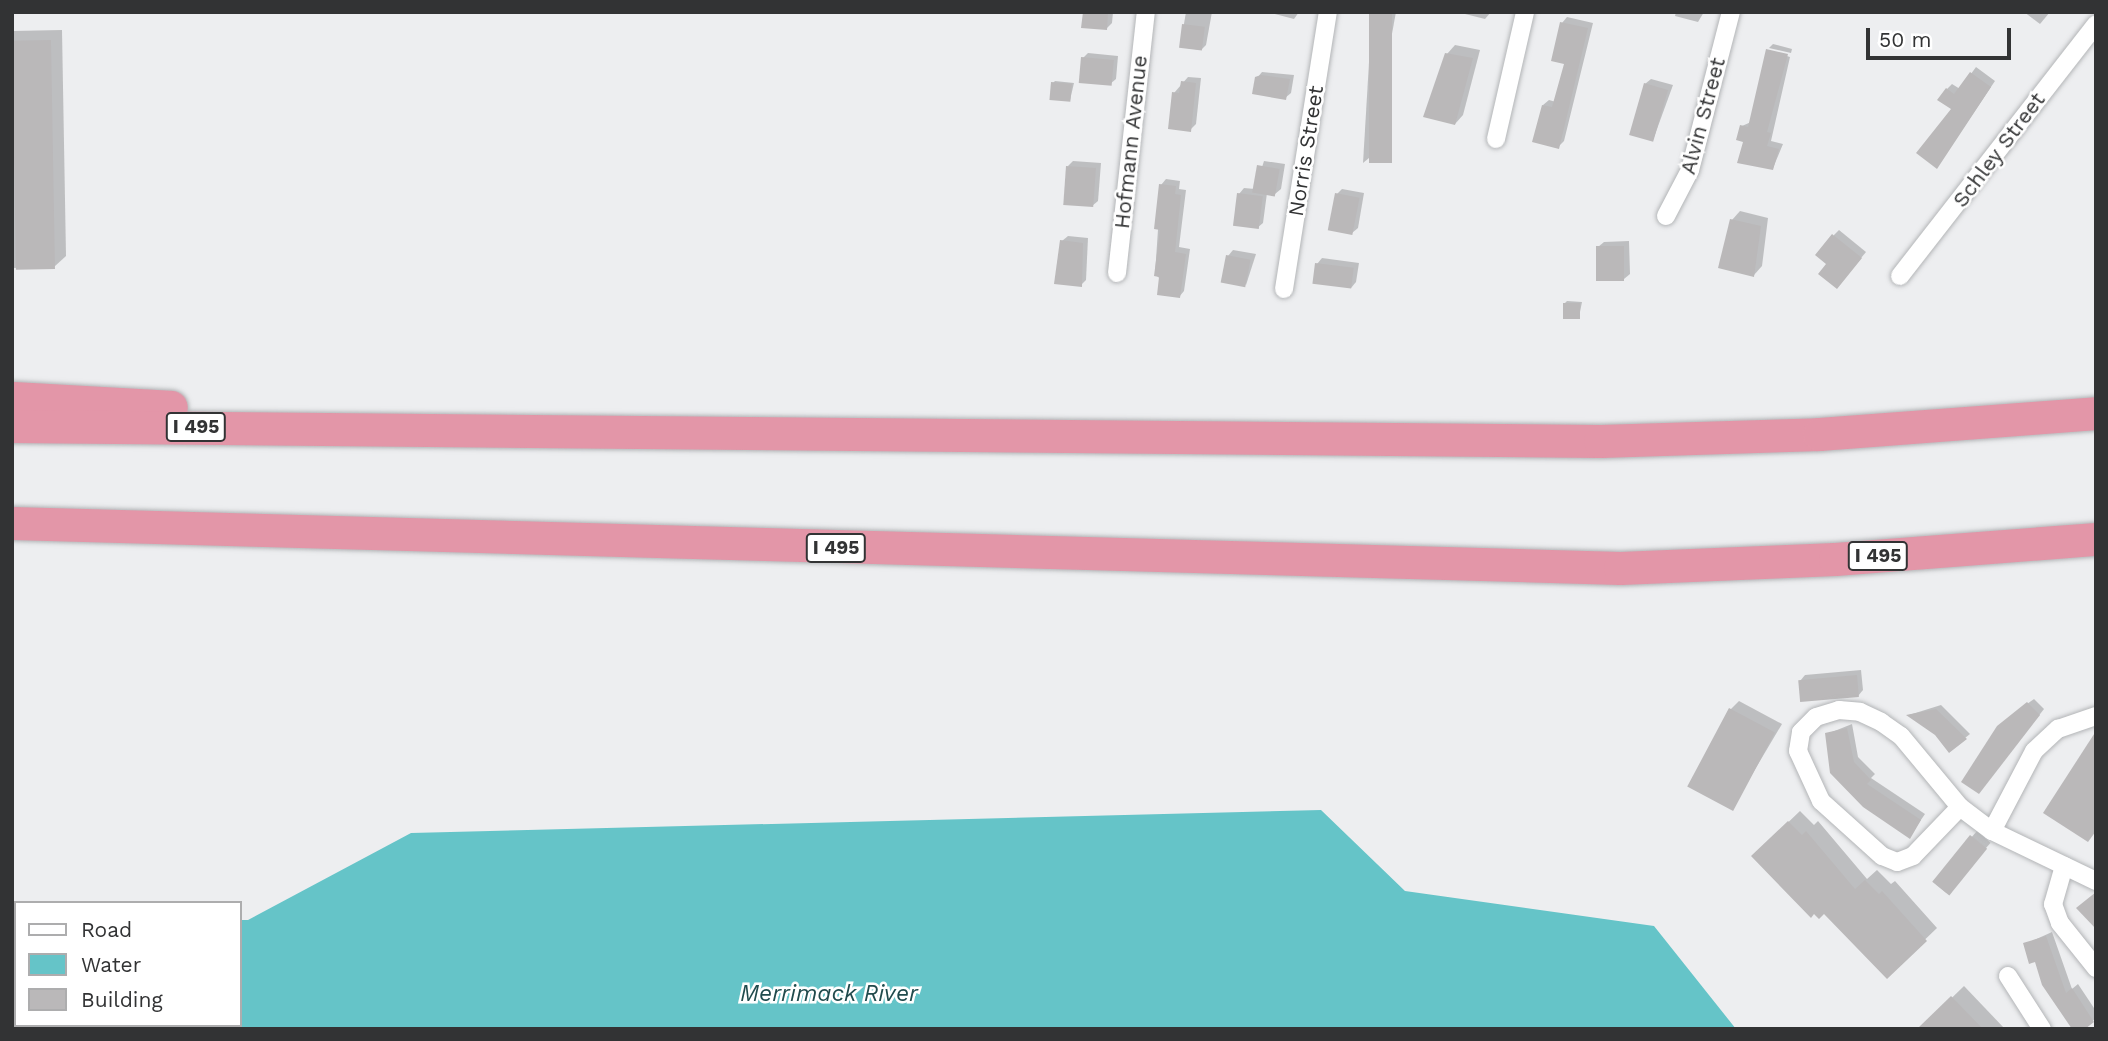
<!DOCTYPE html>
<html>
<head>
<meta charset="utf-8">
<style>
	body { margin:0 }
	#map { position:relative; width:2108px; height:1041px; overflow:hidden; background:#edeef0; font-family:"Work Sans",sans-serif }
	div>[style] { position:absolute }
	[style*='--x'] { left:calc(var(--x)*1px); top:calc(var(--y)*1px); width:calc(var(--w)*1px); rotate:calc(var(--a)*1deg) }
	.water>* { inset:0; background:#65c4c8 }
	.shadow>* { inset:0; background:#0003; transform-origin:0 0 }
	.building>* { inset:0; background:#bab8b9; transform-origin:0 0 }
	.roads { filter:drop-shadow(0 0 2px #b3b5b7) drop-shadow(0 0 2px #b3b5b7) }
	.minor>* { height:18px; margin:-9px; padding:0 9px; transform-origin:9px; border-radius:9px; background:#fff }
	.motorway>* { height:33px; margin:-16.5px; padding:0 16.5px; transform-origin:16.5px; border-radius:16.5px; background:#e396a8 }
	span { translate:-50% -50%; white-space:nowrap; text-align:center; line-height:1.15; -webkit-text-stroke:5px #fff; paint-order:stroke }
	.shield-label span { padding:2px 5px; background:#fff; border:2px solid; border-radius:5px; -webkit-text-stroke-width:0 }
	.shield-label { font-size:19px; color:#323334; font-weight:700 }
	.street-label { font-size:21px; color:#323334 }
	.water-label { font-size:23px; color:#204b4d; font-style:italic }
	.frame { position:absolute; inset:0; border:14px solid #323334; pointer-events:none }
	.legend { position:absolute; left:14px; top:901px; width:228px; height:126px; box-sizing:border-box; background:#fff; border:2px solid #adadae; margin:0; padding:9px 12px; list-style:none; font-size:21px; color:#323334 }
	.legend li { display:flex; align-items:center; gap:14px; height:35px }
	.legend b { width:35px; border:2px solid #adadae }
	.scale { position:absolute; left:1866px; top:28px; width:145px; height:32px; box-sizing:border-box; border:4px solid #323334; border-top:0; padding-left:9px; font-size:21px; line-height:24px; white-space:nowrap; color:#323334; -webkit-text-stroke:5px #fff; paint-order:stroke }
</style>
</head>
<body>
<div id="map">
	<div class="water">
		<div style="clip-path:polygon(1321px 810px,1405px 891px,1654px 926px,1736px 1029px,12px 1029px,16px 948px,16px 1025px,240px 1025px,240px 920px,248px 920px,411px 833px)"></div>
	</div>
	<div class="shadow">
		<div style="clip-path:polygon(1084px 12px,1113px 12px,1112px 23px,1107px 28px)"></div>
		<div style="clip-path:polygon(1186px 12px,1212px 12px,1206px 45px,1201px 50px,1180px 47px)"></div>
		<div style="clip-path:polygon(1267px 12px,1299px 12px,1294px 19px)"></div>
		<div style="clip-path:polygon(1372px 12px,1396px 12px,1369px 158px,1363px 163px)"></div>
		<div style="clip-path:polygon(1457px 12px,1491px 12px,1485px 19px)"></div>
		<div style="clip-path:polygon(1676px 12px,1704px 12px,1698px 22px,1675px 16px)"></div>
		<div style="clip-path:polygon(2024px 12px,2050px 12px,2040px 24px)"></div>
		<div style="clip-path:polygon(1567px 17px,1593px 23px,1564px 141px,1558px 147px,1543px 105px,1549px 100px,1556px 102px,1566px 63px,1562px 23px)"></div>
		<div style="clip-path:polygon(62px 30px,66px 256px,54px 267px,12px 268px,12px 31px)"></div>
		<div style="clip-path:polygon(1773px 44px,1792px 49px,1791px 53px,1769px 48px)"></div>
		<div style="clip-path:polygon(1455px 45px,1480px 50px,1463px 115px,1455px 124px,1447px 54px)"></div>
		<div style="clip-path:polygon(1768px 50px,1790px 57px,1771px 141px,1783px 144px,1773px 168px,1745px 141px,1742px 126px,1751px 122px)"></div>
		<div style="clip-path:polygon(1088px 53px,1118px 56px,1116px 79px,1110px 84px,1083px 58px)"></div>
		<div style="clip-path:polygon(1976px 67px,1995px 81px,1937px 167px,1953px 109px,1947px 89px,1952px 84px,1960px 89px)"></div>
		<div style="clip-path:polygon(1262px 72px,1294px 75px,1291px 93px,1285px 98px,1257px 78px)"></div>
		<div style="clip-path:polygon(1188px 77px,1201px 78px,1196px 124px,1190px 130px,1174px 93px)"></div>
		<div style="clip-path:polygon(1651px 79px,1673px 85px,1653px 140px,1645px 84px)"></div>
		<div style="clip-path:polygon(1055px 81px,1074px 83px,1070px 100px,1053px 83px)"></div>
		<div style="clip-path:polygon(1073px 161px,1101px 163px,1098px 201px,1092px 206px,1068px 166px)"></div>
		<div style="clip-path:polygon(1264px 161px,1285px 164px,1281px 189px,1275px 194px,1267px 193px,1263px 223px,1257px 228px,1239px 194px,1244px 188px,1255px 189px)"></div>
		<div style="clip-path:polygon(1166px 179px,1180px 181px,1179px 189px,1186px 190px,1179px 247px,1190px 249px,1184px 291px,1179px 297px,1155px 274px,1161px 185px)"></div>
		<div style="clip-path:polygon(1342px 189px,1364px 193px,1358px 228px,1352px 233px,1337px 194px)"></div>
		<div style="clip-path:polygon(1740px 211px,1768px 218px,1762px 266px,1754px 275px,1732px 220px)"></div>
		<div style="clip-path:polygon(1839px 230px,1866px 252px,1842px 281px,1828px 264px,1834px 235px)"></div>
		<div style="clip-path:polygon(1068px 236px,1088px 238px,1086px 280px,1081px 285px,1062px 241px)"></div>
		<div style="clip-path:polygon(1629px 241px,1630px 274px,1624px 279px,1598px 247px,1604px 242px)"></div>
		<div style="clip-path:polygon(1233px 250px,1256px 254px,1246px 285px,1228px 256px)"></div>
		<div style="clip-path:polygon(1322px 258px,1359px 263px,1356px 282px,1351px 288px,1317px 264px)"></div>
		<div style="clip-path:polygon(1567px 301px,1582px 302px,1579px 317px,1565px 303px)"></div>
		<div style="clip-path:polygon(1861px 670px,1863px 690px,1858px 696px,1800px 681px,1805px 675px)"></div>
		<div style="clip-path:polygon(2034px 699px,2044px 709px,1984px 786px,2013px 714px)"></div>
		<div style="clip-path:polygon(1739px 701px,1782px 724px,1732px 808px,1731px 709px)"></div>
		<div style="clip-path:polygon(1941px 705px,1970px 734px,1965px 738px,1909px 715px)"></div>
		<div style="clip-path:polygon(1852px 724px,1858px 757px,1875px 774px,1871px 778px,1925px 814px,1910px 836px,1832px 772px,1827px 734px)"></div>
		<div style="clip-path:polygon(1800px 811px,1814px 825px,1818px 821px,1867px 879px,1877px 870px,1891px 884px,1895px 881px,1937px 928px,1887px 976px,1824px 911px,1753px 856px)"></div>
		<div style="left:1977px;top:831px;width:18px;height:67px;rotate:41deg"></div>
		<div style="clip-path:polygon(2052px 932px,2072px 989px,2078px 984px,2096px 1011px,2096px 1018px,2083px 1029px,2025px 944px)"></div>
		<div style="clip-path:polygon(1964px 986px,2005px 1029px,1920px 1029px,1927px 1022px)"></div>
	</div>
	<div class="building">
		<div style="clip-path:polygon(1083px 12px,1108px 12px,1107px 30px,1081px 28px)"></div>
		<div style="left:1369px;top:12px;width:23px;height:151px"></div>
		<div style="clip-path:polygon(1560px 22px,1588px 28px,1559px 149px,1532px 142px,1542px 105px,1552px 107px,1564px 64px,1551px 61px)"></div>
		<div style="left:1182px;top:24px;width:23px;height:24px;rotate:7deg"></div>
		<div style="left:51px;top:40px;width:229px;height:39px;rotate:89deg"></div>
		<div style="clip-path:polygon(1766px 49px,1788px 54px,1767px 132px,1771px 133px,1767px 146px,1779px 149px,1773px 170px,1737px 163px,1743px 142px,1736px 140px,1740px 125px,1748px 127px)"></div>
		<div style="clip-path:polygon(1445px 53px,1473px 58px,1455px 125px,1423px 117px)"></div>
		<div style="left:1081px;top:57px;width:33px;height:26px;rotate:5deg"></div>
		<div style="clip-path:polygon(1970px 72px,1991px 87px,1937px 169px,1916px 153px,1951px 109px,1937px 100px,1946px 88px,1954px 94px)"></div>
		<div style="clip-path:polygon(1261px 75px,1290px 79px,1286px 100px,1252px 94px,1255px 77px)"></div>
		<div style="clip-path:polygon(1181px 81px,1196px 83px,1191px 132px,1168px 129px,1172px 92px,1179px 93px)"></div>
		<div style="left:1051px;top:82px;width:21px;height:18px;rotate:5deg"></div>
		<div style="left:1644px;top:83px;width:25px;height:54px;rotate:16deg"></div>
		<div style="left:1257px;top:165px;width:23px;height:28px;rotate:10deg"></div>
		<div style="left:1066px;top:166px;width:30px;height:39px;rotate:4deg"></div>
		<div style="clip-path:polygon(1159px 184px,1176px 186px,1175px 194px,1181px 195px,1175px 252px,1186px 254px,1180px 298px,1157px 295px,1159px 277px,1154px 276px,1160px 230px,1154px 229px)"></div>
		<div style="left:1237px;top:193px;width:26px;height:33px;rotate:7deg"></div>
		<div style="left:1335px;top:193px;width:25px;height:38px;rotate:11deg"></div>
		<div style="clip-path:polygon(1730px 219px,1761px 226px,1754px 277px,1718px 268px)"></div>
		<div style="clip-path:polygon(1832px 234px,1862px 258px,1837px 289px,1818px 274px,1826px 264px,1815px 255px)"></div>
		<div style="clip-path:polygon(1060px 240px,1083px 243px,1082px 287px,1054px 284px)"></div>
		<div style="left:1596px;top:246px;width:28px;height:35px"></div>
		<div style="left:1226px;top:255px;width:25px;height:28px;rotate:11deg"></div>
		<div style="left:1315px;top:263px;width:39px;height:21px;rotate:7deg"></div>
		<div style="left:1563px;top:303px;width:17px;height:16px"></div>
		<div style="left:1857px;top:675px;width:22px;height:59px;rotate:85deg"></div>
		<div style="clip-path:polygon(2027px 702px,2040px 715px,1979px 794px,1961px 782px,1997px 726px)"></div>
		<div style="left:1729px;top:708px;width:52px;height:89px;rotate:28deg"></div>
		<div style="clip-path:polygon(1936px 709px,1967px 739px,1949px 753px,1935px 735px,1906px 715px)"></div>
		<div style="clip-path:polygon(1847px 728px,1854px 762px,1871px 780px,1867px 784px,1921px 820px,1910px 839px,1863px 807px,1830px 773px,1825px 733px)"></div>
		<div style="clip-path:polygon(2096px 731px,2096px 831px,2088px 842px,2043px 813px)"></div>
		<div style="clip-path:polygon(1788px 821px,1802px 835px,1806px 831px,1855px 889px,1865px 880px,1879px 894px,1882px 891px,1927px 941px,1887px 979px,1824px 914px,1819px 919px,1814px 914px,1811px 918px,1751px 856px)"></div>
		<div style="left:1970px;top:835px;width:22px;height:60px;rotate:39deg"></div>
		<div style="clip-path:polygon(2096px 892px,2096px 929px,2076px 908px)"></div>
		<div style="clip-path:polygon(2046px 936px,2066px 993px,2072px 988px,2094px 1022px,2085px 1029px,2072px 1029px,2042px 985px,2035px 962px,2029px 964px,2023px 943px)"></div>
		<div style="clip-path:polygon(1951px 996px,1983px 1029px,1917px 1029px)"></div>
	</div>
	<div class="roads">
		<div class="minor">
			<div style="--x:1496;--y:139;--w:130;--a:-77.1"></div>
			<div style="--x:1666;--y:216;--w:52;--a:-62.4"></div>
			<div style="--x:1690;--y:170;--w:163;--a:-75.5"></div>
			<div style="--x:1117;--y:273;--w:263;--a:-83.7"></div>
			<div style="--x:1900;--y:276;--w:319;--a:-52.1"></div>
			<div style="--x:1284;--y:289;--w:280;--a:-81"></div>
			<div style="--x:1960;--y:807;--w:68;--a:133.8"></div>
			<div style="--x:1913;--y:856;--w:17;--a:159"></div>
			<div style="--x:1897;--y:862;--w:16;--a:-158"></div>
			<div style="--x:1882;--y:856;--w:82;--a:-138"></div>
			<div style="--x:1821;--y:801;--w:55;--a:-114.7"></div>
			<div style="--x:1798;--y:751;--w:19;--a:-81"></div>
			<div style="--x:1801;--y:732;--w:21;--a:-45"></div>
			<div style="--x:1816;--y:717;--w:24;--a:-17"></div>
			<div style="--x:1839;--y:710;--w:21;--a:5"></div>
			<div style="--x:1860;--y:712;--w:23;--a:25"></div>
			<div style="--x:1881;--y:722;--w:24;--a:35"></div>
			<div style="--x:1901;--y:736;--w:92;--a:50.3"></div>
			<div style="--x:1960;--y:807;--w:40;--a:37"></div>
			<div style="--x:1992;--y:831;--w:115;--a:25.7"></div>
			<div style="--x:1992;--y:831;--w:90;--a:-62.3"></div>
			<div style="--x:2034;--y:751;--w:33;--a:-43"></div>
			<div style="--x:2058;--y:729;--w:40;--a:-18.9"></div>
			<div style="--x:2064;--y:866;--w:40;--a:106"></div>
			<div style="--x:2053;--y:904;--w:20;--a:70"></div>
			<div style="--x:2060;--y:923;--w:58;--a:51.3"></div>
			<div style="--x:2008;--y:976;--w:63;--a:57.3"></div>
		</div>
		<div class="motorway">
			<div style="--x:12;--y:398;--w:159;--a:3.2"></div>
			<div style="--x:12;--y:426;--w:1588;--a:0.54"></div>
			<div style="--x:1600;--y:441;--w:219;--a:-1.8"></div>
			<div style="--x:1819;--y:434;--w:278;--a:-4.3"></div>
			<div style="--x:12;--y:523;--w:1609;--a:1.6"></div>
			<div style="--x:1620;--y:568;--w:215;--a:-2.4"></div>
			<div style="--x:1835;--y:559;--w:262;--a:-4.4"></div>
		</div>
	</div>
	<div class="shield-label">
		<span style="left:196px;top:427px">I 495</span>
		<span style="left:836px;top:548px">I 495</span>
		<span style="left:1878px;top:556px">I 495</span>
	</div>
	<div class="street-label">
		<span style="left:1703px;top:116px;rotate:-75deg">Alvin Street</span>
		<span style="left:1131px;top:142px;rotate:-84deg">Hofmann Avenue</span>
		<span style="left:1999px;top:150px;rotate:-53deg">Schley Street</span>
		<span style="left:1306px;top:151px;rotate:-81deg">Norris Street</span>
	</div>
	<div class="water-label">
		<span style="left:829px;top:994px">Merrimack River</span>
	</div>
	<div class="frame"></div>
	<ul class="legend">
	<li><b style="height:9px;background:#fff"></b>Road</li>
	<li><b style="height:19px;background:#65c4c8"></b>Water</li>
	<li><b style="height:19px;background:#bab8b9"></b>Building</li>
	</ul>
	<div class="scale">50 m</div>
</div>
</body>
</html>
